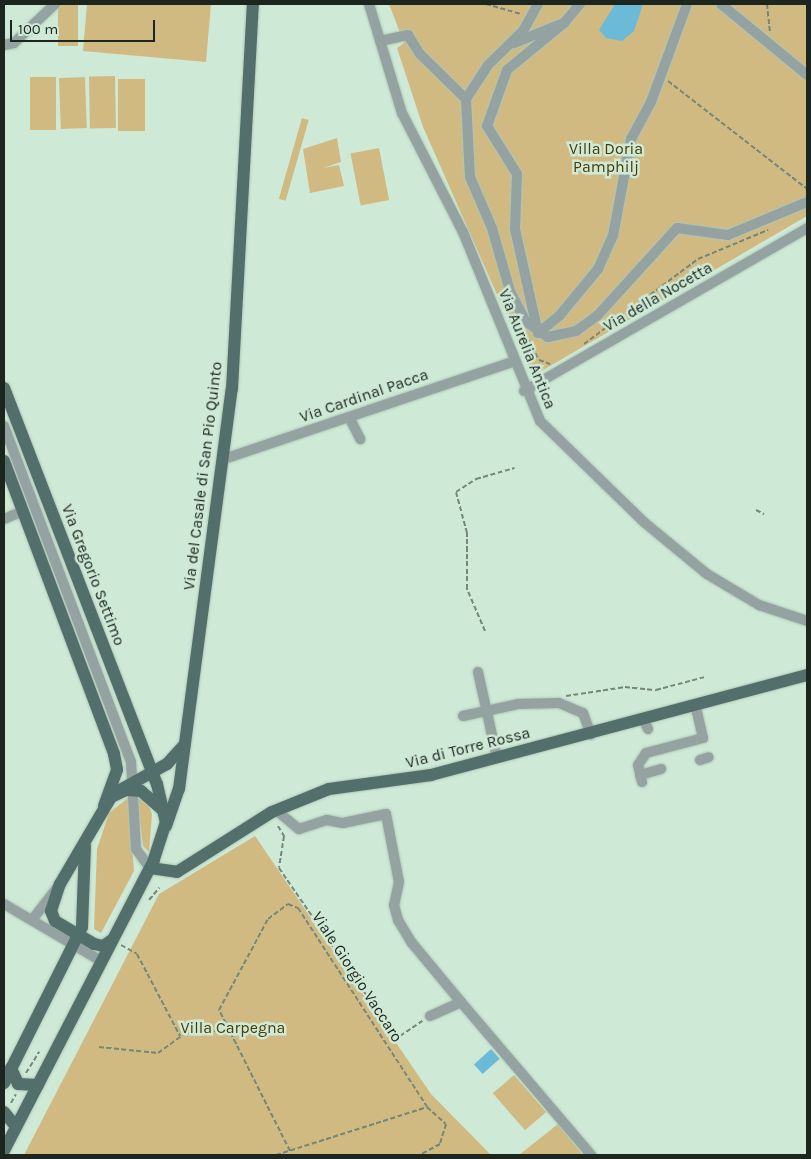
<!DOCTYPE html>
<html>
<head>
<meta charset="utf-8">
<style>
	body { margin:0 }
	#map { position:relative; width:811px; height:1159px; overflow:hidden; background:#cee9d6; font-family:Karla,sans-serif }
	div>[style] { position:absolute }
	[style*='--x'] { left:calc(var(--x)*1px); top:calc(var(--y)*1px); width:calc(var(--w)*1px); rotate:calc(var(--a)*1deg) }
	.green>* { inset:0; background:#d1ba81; transform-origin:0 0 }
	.water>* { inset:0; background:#6bbad7; transform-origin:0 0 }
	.path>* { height:2px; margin-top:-1px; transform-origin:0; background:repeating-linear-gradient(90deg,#74877a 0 5px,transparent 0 7.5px) }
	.roads { filter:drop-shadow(0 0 1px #aec6b5) drop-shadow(0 0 1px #aec6b5) }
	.minor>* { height:10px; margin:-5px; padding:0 5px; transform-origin:5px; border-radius:5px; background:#94a3a1 }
	.major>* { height:12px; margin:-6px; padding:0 6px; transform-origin:6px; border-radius:6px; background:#536f6c }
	span { translate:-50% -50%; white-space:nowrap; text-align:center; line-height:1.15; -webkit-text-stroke:5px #cee9d6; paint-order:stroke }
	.park-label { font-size:16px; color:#4c3a04 }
	.street-label { font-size:16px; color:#1c261f }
	.frame { position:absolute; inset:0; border:5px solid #1c261f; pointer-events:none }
	.scale { position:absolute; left:10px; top:20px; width:145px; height:22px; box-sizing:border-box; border:2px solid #1c261f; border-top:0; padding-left:6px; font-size:15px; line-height:18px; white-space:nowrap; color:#1c261f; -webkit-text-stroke:4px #cee9d6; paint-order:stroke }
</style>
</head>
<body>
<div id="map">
	<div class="green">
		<div style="left:58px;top:4px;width:20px;height:42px"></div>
		<div style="clip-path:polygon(87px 4px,211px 4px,206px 62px,83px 51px)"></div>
		<div style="clip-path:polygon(389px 4px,807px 4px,807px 216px,533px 376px,423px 127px,397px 48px,404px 43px)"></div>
		<div style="left:115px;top:76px;width:52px;height:26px;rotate:89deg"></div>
		<div style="left:30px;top:77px;width:26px;height:53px"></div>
		<div style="left:85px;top:77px;width:51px;height:26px;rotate:88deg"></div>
		<div style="left:118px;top:79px;width:27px;height:52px"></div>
		<div style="left:302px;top:118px;width:7px;height:84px;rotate:16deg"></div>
		<div style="clip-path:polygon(337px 138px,341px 162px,323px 168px,339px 165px,344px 186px,310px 193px,303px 149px)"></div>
		<div style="left:379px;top:148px;width:53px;height:29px;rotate:79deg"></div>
		<div style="clip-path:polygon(128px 798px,134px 871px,101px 933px,94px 929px,97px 849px,109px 813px)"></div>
		<div style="clip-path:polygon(137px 798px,147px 802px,152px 814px,149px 852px,143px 846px)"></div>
		<div style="clip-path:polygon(255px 836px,431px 1094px,491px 1155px,24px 1155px,159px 894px)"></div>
		<div style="left:514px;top:1075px;width:49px;height:28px;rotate:49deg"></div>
		<div style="clip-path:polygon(558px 1124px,583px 1155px,519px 1155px)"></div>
	</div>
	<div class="water">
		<div style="clip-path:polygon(615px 4px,643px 4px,634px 31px,622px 41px,606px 38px,599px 30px)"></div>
		<div style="left:491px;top:1049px;width:13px;height:23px;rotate:48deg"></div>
	</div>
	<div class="path">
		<div style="--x:486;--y:4;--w:37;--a:16"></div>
		<div style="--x:767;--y:4;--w:27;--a:84"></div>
		<div style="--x:668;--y:81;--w:176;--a:37.8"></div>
		<div style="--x:525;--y:333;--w:30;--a:63"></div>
		<div style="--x:539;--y:360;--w:12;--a:20"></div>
		<div style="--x:584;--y:344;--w:142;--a:-36.7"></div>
		<div style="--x:698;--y:259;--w:76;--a:-22.5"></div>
		<div style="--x:756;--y:510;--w:9;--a:27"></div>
		<div style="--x:485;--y:631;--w:46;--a:-113.2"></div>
		<div style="--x:467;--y:589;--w:56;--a:-90"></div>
		<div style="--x:467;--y:533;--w:42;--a:-105"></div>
		<div style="--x:456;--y:492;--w:24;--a:-33"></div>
		<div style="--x:476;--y:479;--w:40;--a:-16"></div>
		<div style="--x:566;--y:696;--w:60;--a:-8.7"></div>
		<div style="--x:625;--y:687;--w:31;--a:6"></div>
		<div style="--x:656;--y:690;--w:51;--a:-14.9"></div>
		<div style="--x:278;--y:826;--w:12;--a:59"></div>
		<div style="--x:284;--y:836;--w:32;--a:99"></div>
		<div style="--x:279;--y:868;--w:201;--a:55.5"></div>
		<div style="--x:393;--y:1034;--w:7;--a:16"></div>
		<div style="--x:400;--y:1036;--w:27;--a:-34"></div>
		<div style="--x:149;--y:900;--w:16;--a:-50"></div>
		<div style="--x:121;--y:945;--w:18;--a:29"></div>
		<div style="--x:137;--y:954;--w:93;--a:62.3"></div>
		<div style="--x:99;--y:1047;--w:59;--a:5.8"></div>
		<div style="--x:158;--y:1053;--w:32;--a:-36"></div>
		<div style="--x:184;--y:1034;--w:43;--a:-5.3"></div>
		<div style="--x:26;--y:1073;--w:25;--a:-58"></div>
		<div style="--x:11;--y:1103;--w:10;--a:-61"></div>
		<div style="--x:290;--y:1151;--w:158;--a:-116.7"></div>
		<div style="--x:219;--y:1010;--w:103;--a:-61.7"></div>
		<div style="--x:268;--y:919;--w:25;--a:-37"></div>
		<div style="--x:288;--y:904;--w:11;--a:22"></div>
		<div style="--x:298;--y:908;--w:237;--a:57"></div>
		<div style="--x:427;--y:1107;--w:25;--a:42"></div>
		<div style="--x:446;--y:1124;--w:21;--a:107"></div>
		<div style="--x:440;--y:1144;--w:24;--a:152"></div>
		<div style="--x:239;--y:1155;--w:13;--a:0"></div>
		<div style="--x:276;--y:1155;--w:158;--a:-17.6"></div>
	</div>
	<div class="roads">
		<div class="minor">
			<div style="--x:369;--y:4;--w:114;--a:73.2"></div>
			<div style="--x:402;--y:113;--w:134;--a:62.9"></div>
			<div style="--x:463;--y:232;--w:204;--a:67.8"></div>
			<div style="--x:540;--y:421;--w:146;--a:44.2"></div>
			<div style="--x:645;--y:523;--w:80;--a:39.4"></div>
			<div style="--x:707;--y:574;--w:61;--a:30.8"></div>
			<div style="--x:759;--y:605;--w:51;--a:18.4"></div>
			<div style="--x:721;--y:4;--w:112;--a:39.5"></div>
			<div style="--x:380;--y:41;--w:29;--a:-12"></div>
			<div style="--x:408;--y:35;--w:22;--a:58"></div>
			<div style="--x:420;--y:54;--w:64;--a:44.4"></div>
			<div style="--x:466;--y:99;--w:78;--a:87.1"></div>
			<div style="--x:470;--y:177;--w:56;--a:66.7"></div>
			<div style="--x:492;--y:228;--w:66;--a:74.1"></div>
			<div style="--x:510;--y:291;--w:34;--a:63"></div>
			<div style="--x:525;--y:321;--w:28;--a:35"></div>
			<div style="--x:548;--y:337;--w:29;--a:-12"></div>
			<div style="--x:576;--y:331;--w:26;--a:-36"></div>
			<div style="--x:597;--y:316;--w:119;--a:-47.7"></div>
			<div style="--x:677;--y:228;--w:51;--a:7.8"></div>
			<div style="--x:728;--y:235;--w:86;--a:-22.7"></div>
			<div style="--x:514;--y:43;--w:54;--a:-21.8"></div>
			<div style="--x:564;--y:23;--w:25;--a:-50"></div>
			<div style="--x:4;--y:45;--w:10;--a:-11"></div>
			<div style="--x:14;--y:43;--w:57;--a:-43.6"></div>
			<div style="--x:466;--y:99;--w:40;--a:-57.1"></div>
			<div style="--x:488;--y:65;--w:49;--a:-44.2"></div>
			<div style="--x:523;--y:31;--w:31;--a:-61"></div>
			<div style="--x:538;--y:333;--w:28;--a:-39"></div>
			<div style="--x:560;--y:315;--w:60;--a:-50.4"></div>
			<div style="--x:598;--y:269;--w:36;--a:-66"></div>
			<div style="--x:613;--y:236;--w:99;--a:-79.5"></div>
			<div style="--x:631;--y:139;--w:42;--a:-61.6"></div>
			<div style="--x:651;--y:102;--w:104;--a:-69.8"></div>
			<div style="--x:538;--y:333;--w:107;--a:-102.5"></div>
			<div style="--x:515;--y:229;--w:55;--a:-87.9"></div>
			<div style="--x:517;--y:174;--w:57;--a:-122"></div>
			<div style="--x:487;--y:126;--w:59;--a:-70.3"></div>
			<div style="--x:507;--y:70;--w:74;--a:-39.5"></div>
			<div style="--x:524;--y:391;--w:327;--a:-29.9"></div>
			<div style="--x:349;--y:417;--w:25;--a:63"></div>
			<div style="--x:4;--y:426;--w:359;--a:69.3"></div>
			<div style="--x:131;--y:762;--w:87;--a:86.7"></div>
			<div style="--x:136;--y:849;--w:24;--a:54"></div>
			<div style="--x:224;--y:459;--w:305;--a:-18.6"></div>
			<div style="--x:4;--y:519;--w:21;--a:-23"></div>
			<div style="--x:478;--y:672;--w:88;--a:77.5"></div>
			<div style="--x:463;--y:716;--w:56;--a:-12.3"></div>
			<div style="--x:518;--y:704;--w:41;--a:-1.4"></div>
			<div style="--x:559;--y:703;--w:26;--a:23"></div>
			<div style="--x:583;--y:713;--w:23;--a:70"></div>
			<div style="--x:644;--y:721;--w:9;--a:63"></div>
			<div style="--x:700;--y:760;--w:9;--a:-18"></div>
			<div style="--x:640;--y:775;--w:22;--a:-16"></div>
			<div style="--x:642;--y:782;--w:17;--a:-103"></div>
			<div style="--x:638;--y:765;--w:14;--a:-56"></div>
			<div style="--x:646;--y:753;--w:59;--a:-14.7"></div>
			<div style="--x:703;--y:738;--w:32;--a:-103"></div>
			<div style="--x:276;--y:810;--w:30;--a:40"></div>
			<div style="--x:299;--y:829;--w:29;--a:-18"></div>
			<div style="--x:327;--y:820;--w:16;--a:11"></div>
			<div style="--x:343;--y:823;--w:44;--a:-11.8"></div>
			<div style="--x:386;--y:814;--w:69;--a:79.2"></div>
			<div style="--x:399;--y:882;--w:24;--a:102"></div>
			<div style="--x:394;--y:905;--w:16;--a:75"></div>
			<div style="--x:398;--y:920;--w:27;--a:59"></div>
			<div style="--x:412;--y:943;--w:77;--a:50.3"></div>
			<div style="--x:4;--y:904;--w:113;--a:30.4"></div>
			<div style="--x:32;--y:920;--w:41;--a:-52"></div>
			<div style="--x:430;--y:1016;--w:34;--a:-24"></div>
			<div style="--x:461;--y:1002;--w:201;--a:49.6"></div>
		</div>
		<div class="major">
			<div style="--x:4;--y:388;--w:425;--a:68.9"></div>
			<div style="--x:157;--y:784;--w:39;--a:77"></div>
			<div style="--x:166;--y:822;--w:40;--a:108"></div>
			<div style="--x:154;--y:860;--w:327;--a:117.3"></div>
			<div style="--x:4;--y:461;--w:313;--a:69.4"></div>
			<div style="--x:114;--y:754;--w:16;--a:79"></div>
			<div style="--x:117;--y:770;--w:38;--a:110"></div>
			<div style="--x:120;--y:790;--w:54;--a:-29"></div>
			<div style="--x:167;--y:764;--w:25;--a:-48"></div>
			<div style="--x:166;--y:826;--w:39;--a:-71"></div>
			<div style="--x:179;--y:789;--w:403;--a:-82.5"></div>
			<div style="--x:232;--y:389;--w:386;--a:-86.9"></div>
			<div style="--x:150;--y:868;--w:27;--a:8"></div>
			<div style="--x:177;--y:872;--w:112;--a:-32.3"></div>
			<div style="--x:272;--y:812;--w:61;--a:-22"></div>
			<div style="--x:329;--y:789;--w:103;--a:-7.8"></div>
			<div style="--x:431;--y:775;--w:389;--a:-14.9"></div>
			<div style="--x:112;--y:940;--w:11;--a:146"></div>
			<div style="--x:103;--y:946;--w:9;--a:-167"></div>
			<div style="--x:94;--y:944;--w:45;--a:-149.5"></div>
			<div style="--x:55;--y:921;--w:11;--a:-112"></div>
			<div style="--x:51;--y:911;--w:28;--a:-72"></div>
			<div style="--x:60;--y:884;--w:101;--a:-59.6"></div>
			<div style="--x:111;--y:797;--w:17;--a:-25"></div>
			<div style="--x:126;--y:790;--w:15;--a:4"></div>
			<div style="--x:141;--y:791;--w:28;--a:41"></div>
			<div style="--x:11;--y:1068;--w:17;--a:66"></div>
			<div style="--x:18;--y:1084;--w:20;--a:3"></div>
			<div style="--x:4;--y:1083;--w:174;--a:-63.4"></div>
			<div style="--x:82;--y:927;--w:81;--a:-87.9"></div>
			<div style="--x:4;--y:1112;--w:19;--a:51"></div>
		</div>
	</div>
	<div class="park-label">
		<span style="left:606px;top:158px">Villa Doria<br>Pamphilj</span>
		<span style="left:233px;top:1028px">Villa Carpegna</span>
	</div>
	<div class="street-label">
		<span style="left:658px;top:297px;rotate:-30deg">Via della Nocetta</span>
		<span style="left:527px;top:349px;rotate:68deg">Via Aurelia Antica</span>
		<span style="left:364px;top:396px;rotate:-19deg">Via Cardinal Pacca</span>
		<span style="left:203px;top:476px;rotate:-83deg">Via del Casale di San Pio Quinto</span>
		<span style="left:93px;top:575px;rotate:69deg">Via Gregorio Settimo</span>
		<span style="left:468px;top:748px;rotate:-14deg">Via di Torre Rossa</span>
		<span style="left:357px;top:977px;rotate:57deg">Viale Giorgio Vaccaro</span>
	</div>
	<div class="frame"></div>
	<div class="scale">100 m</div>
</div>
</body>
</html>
